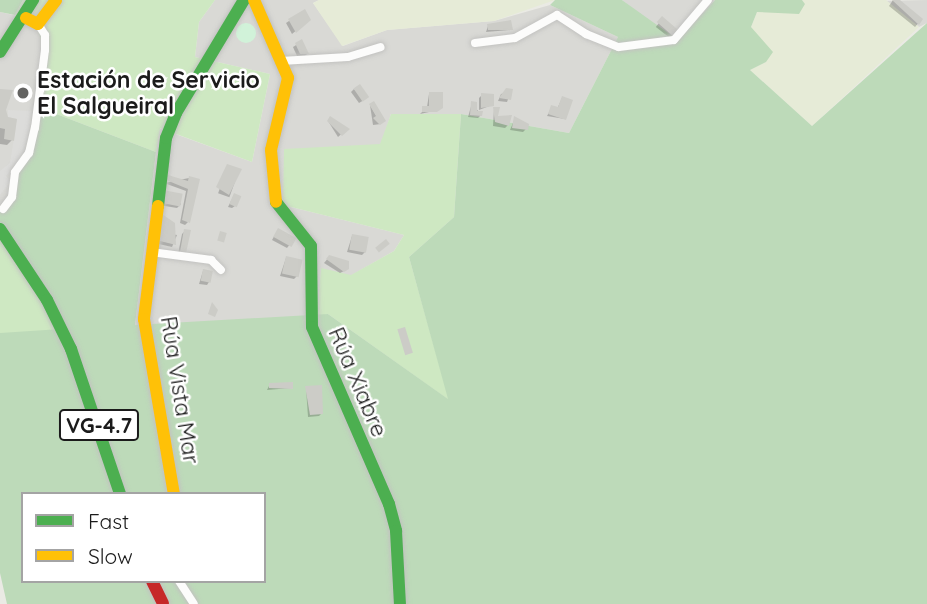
<!DOCTYPE html>
<html>
<head>
<meta charset="utf-8">
<style>
	body { margin:0 }
	#map { position:relative; width:927px; height:604px; overflow:hidden; background:#eaeae4; font-family:Quicksand,sans-serif }
	div>[style] { position:absolute }
	[style*='--x'] { left:calc(var(--x)*1px); top:calc(var(--y)*1px); width:calc(var(--w)*1px); rotate:calc(var(--a)*1deg) }
	.residential>* { inset:0; background:#d9d9d5 }
	.farmland>* { inset:0; background:#e6ebd7 }
	.grass>* { inset:0; background:#cee8c2 }
	.forest>* { inset:0; background:#bddab9 }
	.park>* { inset:0; background:#d1f2d9 }
	.round { border-radius:50% }
	.parking>* { inset:0; background:#dcdcda }
	.shadow>* { inset:0; background:#0003; transform-origin:0 0 }
	.building>* { inset:0; background:#ccccc7; transform-origin:0 0 }
	.roads { filter:drop-shadow(0 0 2px #c2c2c0) drop-shadow(0 0 2px #c2c2c0) }
	.street>* { height:8px; margin:-4px; padding:0 4px; transform-origin:4px; border-radius:4px; background:#fcfcfb }
	.fast>* { height:12px; margin:-6px; padding:0 6px; transform-origin:6px; border-radius:6px; background:#4caf50 }
	.slow>* { height:12px; margin:-6px; padding:0 6px; transform-origin:6px; border-radius:6px; background:#ffc107 }
	.jam>* { height:12px; margin:-6px; padding:0 6px; transform-origin:6px; border-radius:6px; background:#c62828 }
	.dots>* { width:19px; height:19px; translate:-50% -50%; box-sizing:border-box; border:4px solid #fff; border-radius:50% }
	span { translate:-50% -50%; white-space:nowrap; text-align:center; line-height:1.15; -webkit-text-stroke:5px #fff; paint-order:stroke }
	.shield-label span { padding:2px 5px; background:#fff; border:2px solid; border-radius:5px; -webkit-text-stroke-width:0 }
	.shield-label { font-size:21px; color:#1b1b1b; font-weight:700 }
	.poi-label { font-size:23px; color:#1b1b1b; font-weight:700 }
	.left { translate:0 -50%; text-align:left }
	.street-label { font-size:23px; color:#1b1b1b }
	.legend { position:absolute; left:21px; top:492px; width:245px; height:91px; box-sizing:border-box; background:#fff; border:2px solid #a4a4a4; margin:0; padding:9px 12px; list-style:none; font-size:21px; color:#1b1b1b }
	.legend li { display:flex; align-items:center; gap:14px; height:35px }
	.legend b { width:35px; border:2px solid #a4a4a4 }
</style>
</head>
<body>
<div id="map">
	<div class="residential">
		<div style="clip-path:polygon(215px 0,319px 0,313px 3px,343px 46px,387px 30px,494px 21px,550px 5px,618px 37px,569px 133px,461px 114px,391px 114px,381px 144px,283px 205px,404px 235px,394px 251px,350px 276px,321px 269px,319px 329px,134px 333px,159px 128px,252px 162px,270px 74px,195px 57px,199px 22px)"></div>
		<div style="clip-path:polygon(622px 0,715px 0,676px 42px)"></div>
		<div style="clip-path:polygon(927px 0,927px 23px,919px 27px,885px 1px)"></div>
		<div style="clip-path:polygon(0 12px,26px 18px,45px 35px,35px 128px,12px 197px,0 210px)"></div>
	</div>
	<div class="farmland">
		<div style="clip-path:polygon(319px 0,555px 0,494px 21px,387px 30px,342px 46px,313px 3px)"></div>
		<div style="clip-path:polygon(802px 0,886px 0,919px 27px,812px 126px,750px 70px,766px 62px,751px 27px,757px 12px,777px 12px,805px 4px)"></div>
	</div>
	<div class="grass">
		<div style="clip-path:polygon(23px 0,215px 0,199px 22px,195px 57px,270px 74px,252px 162px,160px 128px,156px 152px,38px 107px,45px 50px,36px 27px,15px 15px)"></div>
		<div style="clip-path:polygon(391px 114px,461px 114px,454px 217px,409px 257px,449px 400px,328px 314px,317px 317px,321px 268px,351px 275px,394px 251px,404px 235px,283px 205px,284px 149px,380px 144px)"></div>
		<div style="clip-path:polygon(0 230px,64px 334px,0 333px)"></div>
	</div>
	<div class="forest">
		<div style="clip-path:polygon(0 0,23px 0,15px 15px,0 12px)"></div>
		<div style="clip-path:polygon(evenodd,555px 0,622px 0,678px 40px,715px 0,802px 0,805px 4px,799px 14px,757px 12px,751px 27px,773px 52px,766px 62px,750px 70px,812px 126px,927px 23px,927px 604px,7px 604px,0 573px,0 333px,61px 329px,0 230px,0 211px,12px 197px,15px 172px,29px 153px,38px 107px,156px 152px,135px 325px,328px 314px,448px 399px,409px 257px,454px 217px,461px 114px,569px 133px,618px 37px,550px 5px,555px 0,23px 494px,264px 494px,264px 581px,23px 581px,23px 494px)"></div>
	</div>
	<div class="park">
		<div class="round" style="left:236px;top:23px;width:20px;height:20px"></div>
	</div>
	<div class="parking">
		<div style="clip-path:polygon(8px 110px,32px 111px,31px 124px,22px 156px,6px 176px,11px 181px,0 195px,0 171px,10px 163px,17px 119px,8px 117px)"></div>
	</div>
	<div class="shadow">
		<div style="clip-path:polygon(893px 0,921px 20px,915px 27px,889px 6px)"></div>
		<div style="clip-path:polygon(304px 11px,309px 20px,292px 34px,286px 23px)"></div>
		<div style="left:662px;top:19px;width:18px;height:10px;rotate:38deg"></div>
		<div style="clip-path:polygon(488px 26px,511px 30px,486px 32px)"></div>
		<div style="clip-path:polygon(301px 42px,307px 54px,304px 57px,297px 56px,293px 47px)"></div>
		<div style="clip-path:polygon(354px 89px,364px 100px,359px 103px,351px 92px)"></div>
		<div style="clip-path:polygon(0 90px,12px 140px,7px 145px,0 144px)"></div>
		<div style="clip-path:polygon(511px 91px,507px 102px,498px 101px,501px 94px)"></div>
		<div style="clip-path:polygon(429px 94px,438px 110px,420px 114px,427px 107px)"></div>
		<div style="clip-path:polygon(482px 95px,492px 105px,479px 110px,479px 98px)"></div>
		<div style="clip-path:polygon(562px 98px,565px 119px,547px 116px,552px 107px,557px 109px)"></div>
		<div style="clip-path:polygon(472px 103px,481px 115px,478px 118px,468px 117px)"></div>
		<div style="clip-path:polygon(370px 105px,381px 124px,373px 125px)"></div>
		<div style="clip-path:polygon(494px 109px,495px 118px,508px 125px,505px 128px,493px 126px)"></div>
		<div style="clip-path:polygon(515px 118px,526px 129px,523px 132px,510px 130px)"></div>
		<div style="clip-path:polygon(328px 121px,347px 129px,338px 137px)"></div>
		<div style="left:228px;top:166px;width:12px;height:29px;rotate:20deg"></div>
		<div style="clip-path:polygon(189px 178px,188px 222px,185px 225px,180px 223px,186px 191px,164px 183px)"></div>
		<div style="clip-path:polygon(161px 195px,180px 203px,181px 204px,177px 208px,159px 205px)"></div>
		<div style="clip-path:polygon(234px 195px,235px 206px,232px 208px,228px 207px)"></div>
		<div style="clip-path:polygon(185px 231px,184px 252px,178px 254px,182px 234px)"></div>
		<div style="clip-path:polygon(276px 233px,294px 239px,287px 248px,272px 240px)"></div>
		<div style="clip-path:polygon(171px 234px,177px 235px,172px 247px,154px 243px)"></div>
		<div style="clip-path:polygon(352px 236px,365px 252px,362px 255px,347px 252px)"></div>
		<div style="clip-path:polygon(329px 257px,344px 271px,340px 273px,324px 263px)"></div>
		<div style="clip-path:polygon(286px 258px,297px 276px,294px 279px,280px 276px)"></div>
		<div style="clip-path:polygon(203px 271px,209px 282px,207px 285px,199px 284px)"></div>
		<div style="clip-path:polygon(270px 384px,291px 388px,267px 390px)"></div>
		<div style="clip-path:polygon(306px 388px,322px 413px,319px 416px,308px 417px)"></div>
	</div>
	<div class="building">
		<div style="clip-path:polygon(892px 0,900px 0,923px 19px,919px 25px)"></div>
		<div style="clip-path:polygon(305px 9px,311px 20px,296px 33px,288px 19px)"></div>
		<div style="left:662px;top:16px;width:21px;height:8px;rotate:41deg"></div>
		<div style="clip-path:polygon(511px 20px,513px 30px,488px 30px,487px 24px)"></div>
		<div style="clip-path:polygon(302px 39px,309px 54px,300px 54px,295px 43px)"></div>
		<div style="left:360px;top:84px;width:16px;height:8px;rotate:55deg"></div>
		<div style="clip-path:polygon(506px 88px,513px 89px,511px 100px,499px 98px)"></div>
		<div style="clip-path:polygon(0 89px,13px 90px,6px 110px,8px 117px,17px 119px,14px 141px,4px 139px,5px 129px,0 128px)"></div>
		<div style="clip-path:polygon(429px 92px,443px 92px,443px 108px,437px 112px,422px 112px,422px 106px,429px 106px)"></div>
		<div style="clip-path:polygon(481px 93px,494px 94px,494px 106px,481px 108px)"></div>
		<div style="clip-path:polygon(562px 96px,573px 100px,566px 120px,548px 114px,551px 105px,558px 107px)"></div>
		<div style="clip-path:polygon(374px 101px,386px 121px,380px 125px,373px 118px,376px 116px,369px 104px)"></div>
		<div style="clip-path:polygon(471px 101px,477px 102px,477px 111px,483px 111px,482px 116px,470px 115px)"></div>
		<div style="clip-path:polygon(493px 107px,500px 107px,498px 116px,512px 115px,509px 126px,495px 122px)"></div>
		<div style="clip-path:polygon(330px 116px,350px 129px,342px 136px,327px 121px)"></div>
		<div style="clip-path:polygon(514px 116px,529px 124px,528px 130px,512px 128px)"></div>
		<div style="clip-path:polygon(227px 164px,242px 169px,229px 195px,216px 187px)"></div>
		<div style="clip-path:polygon(168px 175px,188px 181px,189px 176px,200px 179px,190px 223px,182px 220px,188px 189px,166px 180px)"></div>
		<div style="left:163px;top:190px;width:20px;height:13px;rotate:11deg"></div>
		<div style="left:234px;top:193px;width:8px;height:12px;rotate:23deg"></div>
		<div style="clip-path:polygon(162px 214px,175px 223px,176px 245px,156px 240px)"></div>
		<div style="left:278px;top:228px;width:21px;height:10px;rotate:29deg"></div>
		<div style="clip-path:polygon(184px 229px,191px 230px,186px 253px,180px 252px)"></div>
		<div style="left:220px;top:231px;width:7px;height:10px;rotate:16deg"></div>
		<div style="left:352px;top:234px;width:17px;height:16px;rotate:10deg"></div>
		<div style="left:386px;top:239px;width:6px;height:14px;rotate:51deg"></div>
		<div style="clip-path:polygon(329px 255px,349px 261px,349px 269px,344px 272px,326px 259px)"></div>
		<div style="left:286px;top:256px;width:17px;height:18px;rotate:13deg"></div>
		<div style="left:203px;top:269px;width:10px;height:12px;rotate:11deg"></div>
		<div style="clip-path:polygon(212px 302px,218px 310px,215px 317px,208px 314px)"></div>
		<div style="left:405px;top:327px;width:27px;height:8px;rotate:73deg"></div>
		<div style="clip-path:polygon(293px 382px,293px 389px,269px 388px,269px 383px)"></div>
		<div style="clip-path:polygon(322px 385px,323px 414px,310px 415px,305px 386px)"></div>
	</div>
	<div class="roads">
		<div class="street">
			<div style="--x:475;--y:43;--w:40;--a:-7.1"></div>
			<div style="--x:515;--y:38;--w:48;--a:-28.7"></div>
			<div style="--x:557;--y:15;--w:35;--a:33"></div>
			<div style="--x:586;--y:34;--w:35;--a:22"></div>
			<div style="--x:619;--y:47;--w:55;--a:-7.3"></div>
			<div style="--x:674;--y:40;--w:52;--a:-49.6"></div>
			<div style="--x:281;--y:61;--w:67;--a:-3.4"></div>
			<div style="--x:348;--y:57;--w:34;--a:-17"></div>
			<div style="--x:3;--y:209;--w:15;--a:-53"></div>
			<div style="--x:12;--y:197;--w:25;--a:-83"></div>
			<div style="--x:15;--y:172;--w:24;--a:-54"></div>
			<div style="--x:29;--y:153;--w:26;--a:-77"></div>
			<div style="--x:35;--y:128;--w:79;--a:-82.7"></div>
			<div style="--x:45;--y:50;--w:15;--a:-90"></div>
			<div style="--x:45;--y:35;--w:13;--a:-122"></div>
			<div style="--x:151;--y:252;--w:61;--a:7.6"></div>
			<div style="--x:211;--y:260;--w:14;--a:45"></div>
			<div style="--x:179;--y:581;--w:27;--a:57"></div>
		</div>
		<div class="fast">
			<div style="--x:0;--y:52;--w:62;--a:-57.6"></div>
			<div style="--x:276;--y:202;--w:56;--a:51.5"></div>
			<div style="--x:311;--y:246;--w:81;--a:89.3"></div>
			<div style="--x:312;--y:327;--w:193;--a:66.5"></div>
			<div style="--x:389;--y:504;--w:28;--a:75"></div>
			<div style="--x:396;--y:531;--w:73;--a:86.9"></div>
			<div style="--x:158;--y:206;--w:68;--a:-83.3"></div>
			<div style="--x:166;--y:138;--w:27;--a:-68"></div>
			<div style="--x:176;--y:113;--w:132;--a:-59"></div>
			<div style="--x:0;--y:229;--w:85;--a:56.5"></div>
			<div style="--x:47;--y:300;--w:55;--a:63.9"></div>
			<div style="--x:71;--y:349;--w:153;--a:71.3"></div>
		</div>
		<div class="slow">
			<div style="--x:254;--y:0;--w:85;--a:66.4"></div>
			<div style="--x:288;--y:78;--w:74;--a:103.3"></div>
			<div style="--x:271;--y:150;--w:52;--a:84.5"></div>
			<div style="--x:26;--y:18;--w:13;--a:27"></div>
			<div style="--x:38;--y:24;--w:30;--a:-53"></div>
			<div style="--x:158;--y:206;--w:114;--a:97.1"></div>
			<div style="--x:144;--y:319;--w:178;--a:80.3"></div>
		</div>
		<div class="jam">
			<div style="--x:152;--y:581;--w:25;--a:64"></div>
		</div>
	</div>
	<div class="dots">
		<div style="left:23px;top:93px;background:#636361"></div>
	</div>
	<div class="shield-label">
		<span style="left:99px;top:425px">VG-4.7</span>
	</div>
	<div class="poi-label">
		<span class="left" style="left:37px;top:93px">Estación de Servicio<br>El Salgueiral</span>
	</div>
	<div class="street-label">
		<span style="left:358px;top:382px;rotate:67deg">Rúa Xiabre</span>
		<span style="left:180px;top:390px;rotate:81deg">Rúa Vista Mar</span>
	</div>
	<ul class="legend">
	<li><b style="height:9px;background:#4caf50"></b>Fast</li>
	<li><b style="height:9px;background:#ffc107"></b>Slow</li>
	</ul>
</div>
</body>
</html>
